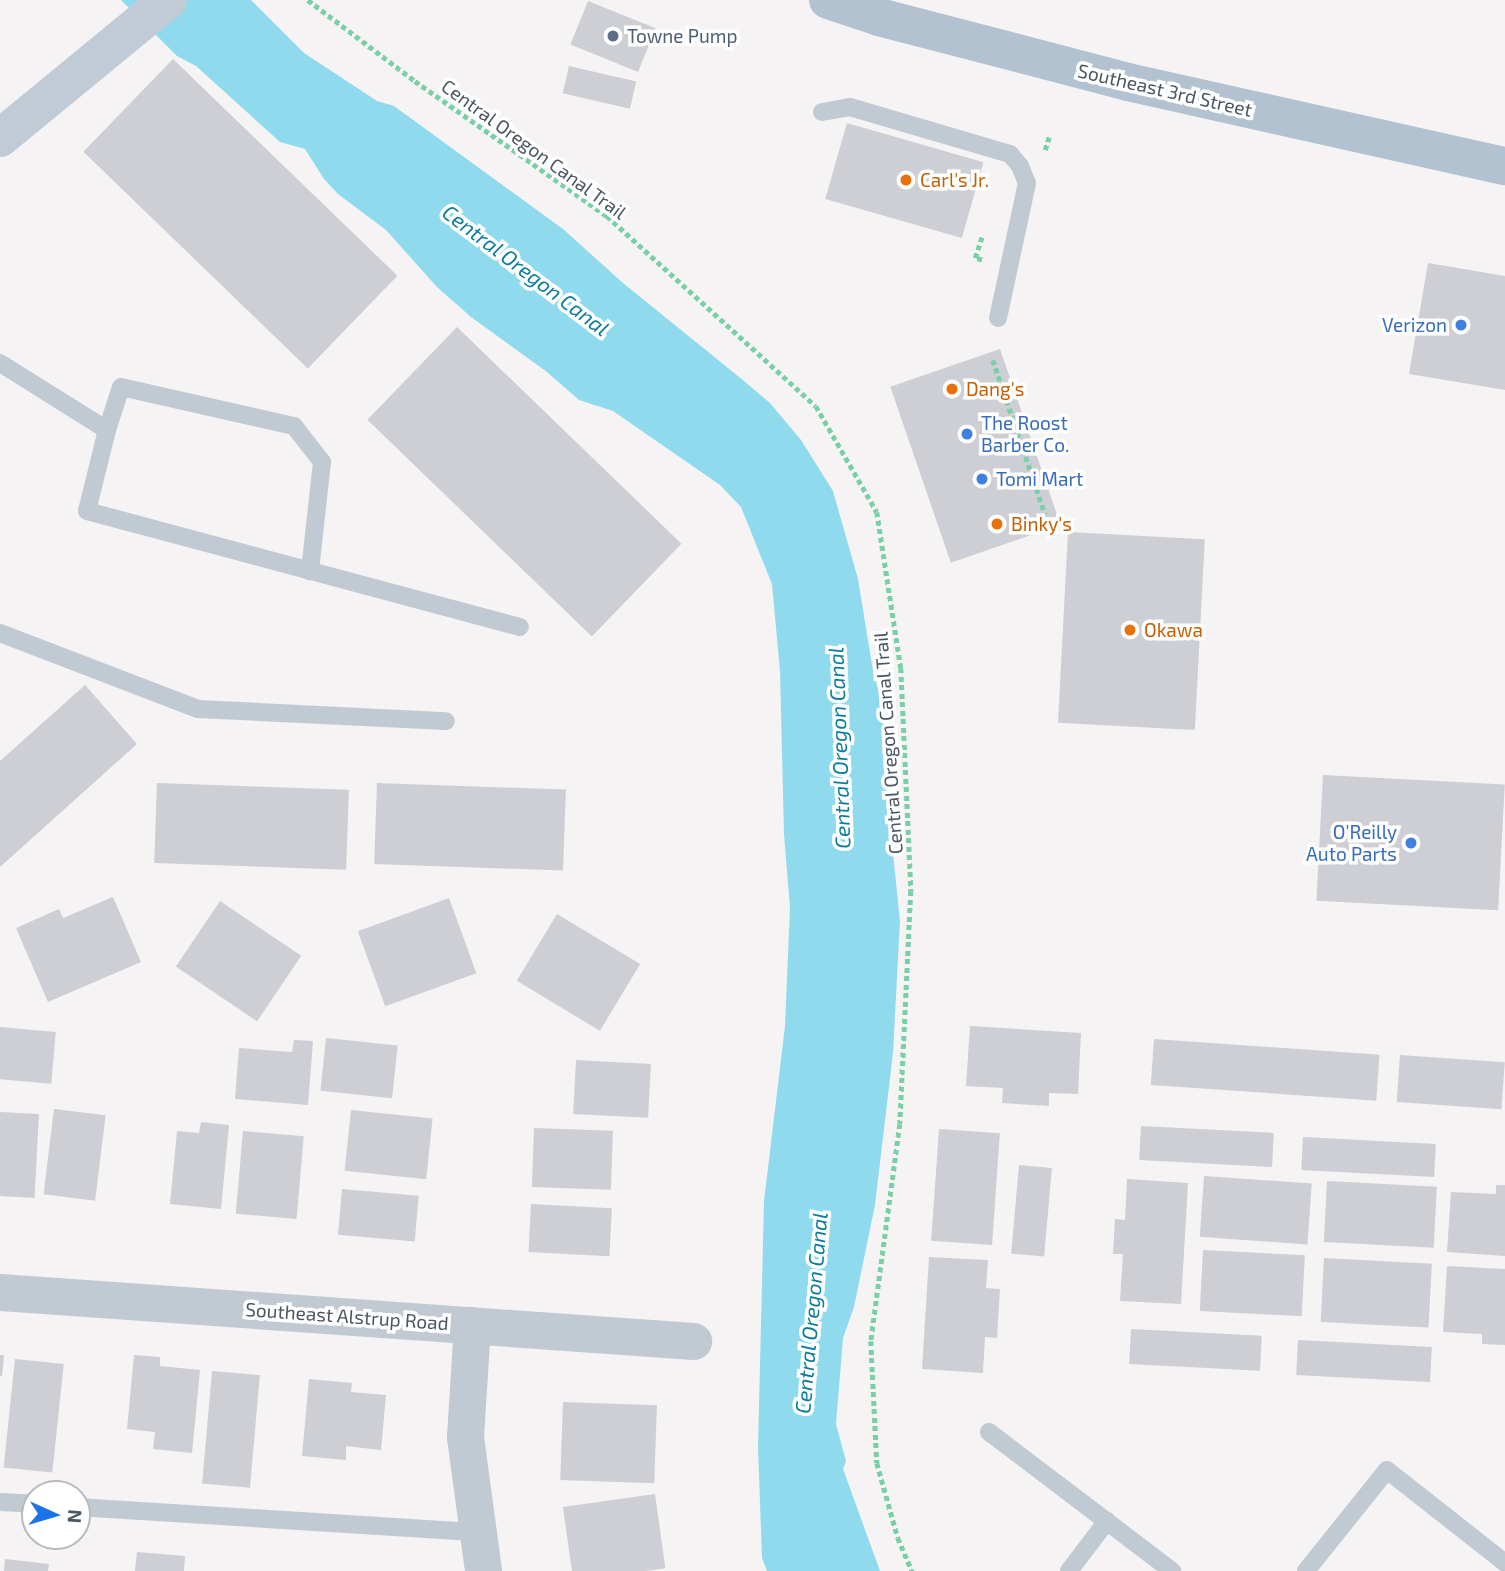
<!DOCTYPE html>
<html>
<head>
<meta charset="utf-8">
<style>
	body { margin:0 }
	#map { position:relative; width:1505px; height:1571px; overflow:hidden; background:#f5f3f3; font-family:"Exo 2",sans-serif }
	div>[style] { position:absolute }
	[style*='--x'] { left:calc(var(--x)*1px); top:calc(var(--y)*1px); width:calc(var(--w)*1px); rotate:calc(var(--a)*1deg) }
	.water>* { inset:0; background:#90daee }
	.building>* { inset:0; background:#cdcfd5; transform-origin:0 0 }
	.path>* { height:4.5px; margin-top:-2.25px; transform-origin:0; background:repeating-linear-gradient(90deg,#7ad0a6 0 5px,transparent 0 8.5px) }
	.lane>* { height:18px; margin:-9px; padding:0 9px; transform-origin:9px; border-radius:9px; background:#c1cad2 }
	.street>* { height:37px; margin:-18.5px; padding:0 18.5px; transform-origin:18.5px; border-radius:18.5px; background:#c1cad2 }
	.secondary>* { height:38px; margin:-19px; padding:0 19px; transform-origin:19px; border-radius:19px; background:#c1cbd6 }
	.primary>* { height:38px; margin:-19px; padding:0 19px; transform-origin:19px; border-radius:19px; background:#b3c2d1 }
	.dots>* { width:19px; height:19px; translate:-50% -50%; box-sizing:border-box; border:4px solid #fff; border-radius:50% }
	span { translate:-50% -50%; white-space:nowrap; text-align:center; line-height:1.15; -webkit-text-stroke:7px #fff; paint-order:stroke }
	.service-label { font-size:19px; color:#4e5e75 }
	.left { translate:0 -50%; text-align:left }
	.street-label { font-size:19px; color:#4a5661 }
	.food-label { font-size:19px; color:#c56008 }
	.shop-label { font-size:19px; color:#366cbe }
	.right { translate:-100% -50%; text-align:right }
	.water-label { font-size:21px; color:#0c7c9b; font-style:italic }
	.north { position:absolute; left:21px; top:1480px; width:70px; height:70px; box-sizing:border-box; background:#fff; border:2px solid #b7bbc0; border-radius:50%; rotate:94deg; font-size:19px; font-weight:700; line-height:28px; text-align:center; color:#4a5661 }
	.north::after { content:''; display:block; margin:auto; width:24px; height:32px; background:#1a73e8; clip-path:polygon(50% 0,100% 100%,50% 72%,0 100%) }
</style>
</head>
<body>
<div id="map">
	<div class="water">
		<div style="clip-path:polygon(121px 0,251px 0,304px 53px,377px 101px,394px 106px,563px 229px,623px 283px,744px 381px,770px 403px,801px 440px,833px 491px,858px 579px,872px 665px,884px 714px,882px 746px,900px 921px,893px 1053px,875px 1205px,854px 1307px,843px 1338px,836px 1424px,846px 1461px,843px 1469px,880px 1571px,767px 1571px,762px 1558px,758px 1447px,764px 1201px,785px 1026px,790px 908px,784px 834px,780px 671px,772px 584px,741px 507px,720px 485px,613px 411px,579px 400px,547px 372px,471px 317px,437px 287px,386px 230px,338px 194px,324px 179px,305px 149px,280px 142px,196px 66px,177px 56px)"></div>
	</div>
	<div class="building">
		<div style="left:588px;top:1px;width:73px;height:47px;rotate:22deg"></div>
		<div style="left:173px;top:59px;width:312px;height:129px;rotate:44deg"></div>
		<div style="left:569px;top:66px;width:69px;height:28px;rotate:13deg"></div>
		<div style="left:847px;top:123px;width:142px;height:79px;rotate:16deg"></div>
		<div style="clip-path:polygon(1428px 263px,1505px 276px,1505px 390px,1409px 374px)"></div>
		<div style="left:457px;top:327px;width:312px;height:129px;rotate:44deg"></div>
		<div style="left:1000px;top:349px;width:186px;height:116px;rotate:71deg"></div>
		<div style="left:1068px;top:532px;width:137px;height:191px;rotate:3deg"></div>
		<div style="clip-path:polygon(85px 685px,137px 744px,0 867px,0 761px)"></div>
		<div style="left:1323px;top:775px;width:182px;height:126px;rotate:3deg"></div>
		<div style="left:157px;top:783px;width:192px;height:80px;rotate:2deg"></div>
		<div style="left:377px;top:783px;width:189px;height:81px;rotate:2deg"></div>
		<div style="clip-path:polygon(113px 897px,141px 962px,48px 1002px,16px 928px,59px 909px,63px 918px)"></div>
		<div style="left:449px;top:898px;width:80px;height:97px;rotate:70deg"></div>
		<div style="left:220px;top:901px;width:98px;height:79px;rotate:34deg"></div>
		<div style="left:557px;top:914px;width:97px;height:78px;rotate:31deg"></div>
		<div style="clip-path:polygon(970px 1026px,1081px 1033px,1078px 1094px,1049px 1093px,1049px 1106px,1002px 1103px,1003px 1088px,966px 1086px)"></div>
		<div style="left:0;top:1027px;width:56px;height:52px;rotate:5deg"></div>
		<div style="left:326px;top:1038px;width:72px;height:53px;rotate:6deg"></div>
		<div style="left:1154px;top:1039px;width:226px;height:46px;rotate:4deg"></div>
		<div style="clip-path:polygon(294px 1040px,313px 1041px,308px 1105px,235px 1099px,239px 1048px,292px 1052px)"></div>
		<div style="left:1400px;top:1055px;width:105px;height:47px;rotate:4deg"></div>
		<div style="left:576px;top:1060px;width:75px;height:54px;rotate:3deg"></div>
		<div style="left:54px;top:1109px;width:52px;height:86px;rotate:7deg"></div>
		<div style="left:351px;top:1110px;width:82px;height:61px;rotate:6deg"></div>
		<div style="left:0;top:1112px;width:39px;height:84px;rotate:3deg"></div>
		<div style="clip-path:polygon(201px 1122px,229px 1125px,221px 1209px,170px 1204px,177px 1131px,199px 1133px)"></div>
		<div style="left:1141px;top:1126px;width:133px;height:34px;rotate:3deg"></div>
		<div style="left:534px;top:1128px;width:79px;height:59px;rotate:2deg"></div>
		<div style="left:939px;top:1129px;width:61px;height:112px;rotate:4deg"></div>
		<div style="left:243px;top:1131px;width:61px;height:83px;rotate:5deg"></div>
		<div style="left:1303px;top:1137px;width:133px;height:33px;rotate:3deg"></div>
		<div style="left:1019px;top:1165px;width:33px;height:89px;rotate:5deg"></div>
		<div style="left:1204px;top:1176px;width:108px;height:61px;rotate:4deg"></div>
		<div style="clip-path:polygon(1127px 1179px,1188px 1183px,1181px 1304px,1120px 1301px,1123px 1254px,1113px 1254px,1115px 1219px,1125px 1220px)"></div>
		<div style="left:1327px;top:1181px;width:110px;height:61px;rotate:3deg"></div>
		<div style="clip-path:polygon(1496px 1185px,1505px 1185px,1505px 1256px,1447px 1252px,1451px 1192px,1496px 1194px)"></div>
		<div style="left:342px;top:1189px;width:77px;height:46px;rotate:5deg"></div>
		<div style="left:531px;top:1204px;width:81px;height:48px;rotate:3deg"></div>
		<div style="left:1203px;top:1250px;width:102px;height:61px;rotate:3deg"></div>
		<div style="clip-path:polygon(929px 1257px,988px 1260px,986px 1288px,1000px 1289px,997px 1338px,985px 1337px,983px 1373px,922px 1369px)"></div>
		<div style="left:1324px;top:1258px;width:108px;height:64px;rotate:3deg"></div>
		<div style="clip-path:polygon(1447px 1266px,1505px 1269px,1505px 1345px,1482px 1344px,1482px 1334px,1443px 1332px)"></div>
		<div style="left:1131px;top:1329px;width:131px;height:35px;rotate:3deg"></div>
		<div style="left:1298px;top:1340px;width:134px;height:35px;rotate:3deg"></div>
		<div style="clip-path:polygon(0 1355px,4px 1355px,2px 1376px,0 1376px)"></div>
		<div style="clip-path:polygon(134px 1355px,160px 1357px,160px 1366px,200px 1370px,192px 1453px,153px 1449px,155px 1432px,127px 1429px)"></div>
		<div style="left:15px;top:1359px;width:49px;height:109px;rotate:6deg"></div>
		<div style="left:212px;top:1371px;width:48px;height:113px;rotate:5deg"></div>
		<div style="clip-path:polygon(309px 1379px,352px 1383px,351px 1392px,386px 1395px,381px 1450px,346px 1446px,346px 1460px,302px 1456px)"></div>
		<div style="left:563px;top:1402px;width:94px;height:78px;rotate:2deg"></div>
		<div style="left:655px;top:1494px;width:75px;height:93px;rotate:82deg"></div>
		<div style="clip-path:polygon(137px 1552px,185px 1556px,184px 1571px,135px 1571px)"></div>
		<div style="clip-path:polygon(5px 1559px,49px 1564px,48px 1571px,4px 1571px)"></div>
	</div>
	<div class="path">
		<div style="--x:308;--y:0;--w:134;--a:37.1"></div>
		<div style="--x:415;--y:81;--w:235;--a:35.1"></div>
		<div style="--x:607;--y:216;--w:282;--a:42.3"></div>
		<div style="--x:816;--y:406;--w:122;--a:60.1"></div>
		<div style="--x:877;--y:512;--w:158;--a:81.3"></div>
		<div style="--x:901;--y:668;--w:223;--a:87.4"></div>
		<div style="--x:911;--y:891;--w:233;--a:92.7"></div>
		<div style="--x:900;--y:1124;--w:219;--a:97.6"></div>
		<div style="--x:871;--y:1341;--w:122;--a:87.2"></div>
		<div style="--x:877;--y:1463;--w:78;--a:74.4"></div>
		<div style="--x:898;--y:1538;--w:36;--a:67"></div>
		<div style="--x:1045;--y:150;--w:14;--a:-73"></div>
		<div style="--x:982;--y:260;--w:7;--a:-164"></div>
		<div style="--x:975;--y:258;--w:22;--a:-72"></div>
		<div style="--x:993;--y:360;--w:163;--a:71.3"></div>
	</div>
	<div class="lane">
		<div style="--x:822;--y:112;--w:28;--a:-10"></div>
		<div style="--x:850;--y:107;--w:167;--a:16.4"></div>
		<div style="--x:1010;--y:154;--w:16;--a:50"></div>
		<div style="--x:1020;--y:166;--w:18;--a:68"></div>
		<div style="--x:1027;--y:183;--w:138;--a:102.1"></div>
		<div style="--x:0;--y:363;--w:126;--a:32.1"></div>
		<div style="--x:107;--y:430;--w:83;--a:103.9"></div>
		<div style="--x:87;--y:511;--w:448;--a:15"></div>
		<div style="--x:107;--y:430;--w:45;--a:-72"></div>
		<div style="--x:121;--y:387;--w:177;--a:12.7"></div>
		<div style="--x:294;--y:426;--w:46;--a:52.1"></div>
		<div style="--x:322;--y:462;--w:110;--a:96.3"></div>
		<div style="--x:0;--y:633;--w:212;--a:21"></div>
		<div style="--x:198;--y:709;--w:248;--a:2.8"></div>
		<div style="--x:989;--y:1432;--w:230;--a:37.2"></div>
		<div style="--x:0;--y:1502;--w:35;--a:3"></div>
		<div style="--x:77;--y:1507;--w:401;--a:3.6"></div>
		<div style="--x:1069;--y:1571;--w:63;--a:-52.8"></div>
		<div style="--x:1306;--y:1571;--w:129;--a:-51.3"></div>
		<div style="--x:1387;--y:1470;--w:150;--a:38.2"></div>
	</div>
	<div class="street">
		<div style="--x:0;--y:1292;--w:695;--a:4.04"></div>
		<div style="--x:472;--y:1325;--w:112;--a:93.6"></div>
		<div style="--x:465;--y:1437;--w:135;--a:82.3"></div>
	</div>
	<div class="secondary">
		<div style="--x:0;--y:138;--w:217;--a:-39.4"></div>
	</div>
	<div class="primary">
		<div style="--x:828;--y:0;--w:54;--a:18.4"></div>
		<div style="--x:879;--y:17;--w:257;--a:14.6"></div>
		<div style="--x:1128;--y:82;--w:386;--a:12.6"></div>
	</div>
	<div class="dots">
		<div style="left:613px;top:36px;background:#5c6f8a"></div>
		<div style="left:906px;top:180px;background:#e8710a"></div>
		<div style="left:1461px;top:325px;background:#3f7fe0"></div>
		<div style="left:952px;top:389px;background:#e8710a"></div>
		<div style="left:967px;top:434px;background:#3f7fe0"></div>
		<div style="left:982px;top:479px;background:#3f7fe0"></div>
		<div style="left:997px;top:524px;background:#e8710a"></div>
		<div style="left:1130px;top:630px;background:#e8710a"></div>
		<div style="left:1411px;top:843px;background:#3f7fe0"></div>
	</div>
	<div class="service-label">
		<span class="left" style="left:627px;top:36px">Towne Pump</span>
	</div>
	<div class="street-label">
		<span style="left:1165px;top:90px;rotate:13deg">Southeast 3rd Street</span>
		<span style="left:534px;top:149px;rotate:36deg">Central Oregon Canal Trail</span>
		<span style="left:888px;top:743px;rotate:-94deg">Central Oregon Canal Trail</span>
		<span style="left:347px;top:1316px;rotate:4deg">Southeast Alstrup Road</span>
	</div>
	<div class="food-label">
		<span class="left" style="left:920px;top:180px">Carl's Jr.</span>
		<span class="left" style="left:966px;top:389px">Dang's</span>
		<span class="left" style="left:1011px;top:524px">Binky's</span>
		<span class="left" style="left:1144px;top:630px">Okawa</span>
	</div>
	<div class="shop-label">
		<span class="right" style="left:1447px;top:325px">Verizon</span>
		<span class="left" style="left:981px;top:434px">The Roost<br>Barber Co.</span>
		<span class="left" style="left:996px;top:479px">Tomi Mart</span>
		<span class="right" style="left:1397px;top:843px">O'Reilly<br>Auto Parts</span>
	</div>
	<div class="water-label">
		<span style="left:526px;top:270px;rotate:37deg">Central Oregon Canal</span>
		<span style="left:839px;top:748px;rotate:-92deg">Central Oregon Canal</span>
		<span style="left:811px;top:1313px;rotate:-85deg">Central Oregon Canal</span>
	</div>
	<div class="north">N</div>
</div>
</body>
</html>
